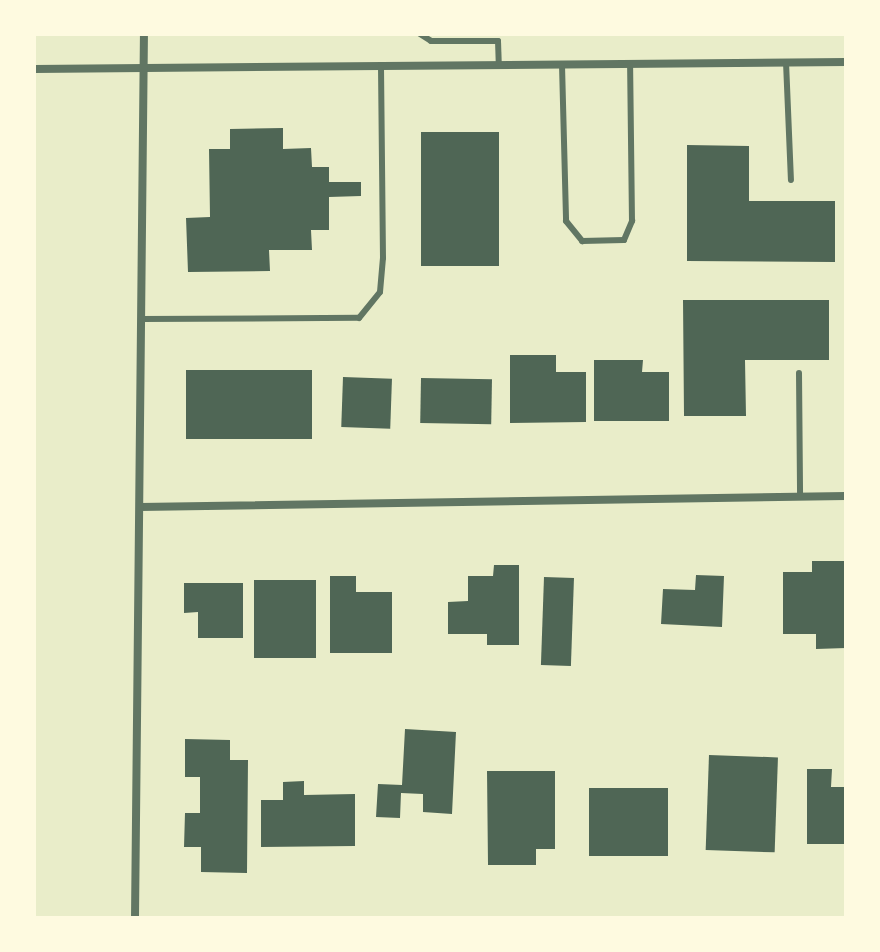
<!DOCTYPE html>
<html>
<head>
<meta charset="utf-8">
<style>
	body { margin:0 }
	#map { position:relative; width:880px; height:952px; overflow:hidden; background:#e9edc9; font-family:Spectral,serif }
	div>[style] { position:absolute }
	[style*='--x'] { left:calc(var(--x)*1px); top:calc(var(--y)*1px); width:calc(var(--w)*1px); rotate:calc(var(--a)*1deg) }
	.building>* { inset:0; background:#4f6655; transform-origin:0 0 }
	.service>* { height:6px; margin:-3px; padding:0 3px; transform-origin:3px; border-radius:3px; background:#617663 }
	.minor>* { height:8px; margin:-4px; padding:0 4px; transform-origin:4px; border-radius:4px; background:#617663 }
	span { translate:-50% -50%; white-space:nowrap; text-align:center; line-height:1.15; -webkit-text-stroke:8px #fefae0; paint-order:stroke }
	.frame { position:absolute; inset:0; border:36px solid #fefae0; pointer-events:none }
</style>
</head>
<body>
<div id="map">
	<div class="building">
		<div style="clip-path:polygon(283px 128px,283px 149px,311px 148px,312px 167px,329px 167px,329px 182px,361px 182px,361px 196px,329px 197px,329px 230px,311px 230px,312px 250px,269px 250px,270px 271px,188px 272px,186px 218px,210px 217px,209px 149px,230px 149px,230px 129px)"></div>
		<div style="left:421px;top:132px;width:78px;height:134px"></div>
		<div style="clip-path:polygon(687px 145px,749px 146px,749px 201px,835px 201px,835px 262px,687px 261px)"></div>
		<div style="clip-path:polygon(683px 300px,829px 300px,829px 360px,745px 360px,746px 416px,684px 416px)"></div>
		<div style="clip-path:polygon(510px 355px,556px 355px,556px 372px,586px 372px,586px 422px,510px 423px)"></div>
		<div style="clip-path:polygon(594px 360px,643px 360px,642px 372px,669px 372px,669px 421px,594px 421px)"></div>
		<div style="left:186px;top:370px;width:126px;height:69px"></div>
		<div style="left:343px;top:377px;width:49px;height:50px;rotate:2deg"></div>
		<div style="left:421px;top:378px;width:71px;height:45px;rotate:1deg"></div>
		<div style="clip-path:polygon(812px 561px,846px 561px,846px 648px,816px 649px,816px 634px,783px 634px,783px 572px,812px 572px)"></div>
		<div style="clip-path:polygon(494px 565px,519px 565px,519px 645px,487px 645px,487px 634px,448px 634px,448px 602px,468px 601px,468px 576px,493px 576px)"></div>
		<div style="clip-path:polygon(696px 575px,724px 576px,722px 627px,661px 624px,663px 589px,695px 590px)"></div>
		<div style="clip-path:polygon(330px 576px,356px 576px,356px 592px,392px 592px,392px 653px,330px 653px)"></div>
		<div style="left:544px;top:577px;width:30px;height:88px;rotate:2deg"></div>
		<div style="left:254px;top:580px;width:62px;height:78px"></div>
		<div style="clip-path:polygon(184px 583px,243px 583px,243px 638px,198px 638px,198px 612px,184px 613px)"></div>
		<div style="clip-path:polygon(405px 729px,456px 732px,452px 814px,423px 812px,423px 794px,401px 793px,400px 818px,376px 817px,378px 784px,402px 785px)"></div>
		<div style="clip-path:polygon(185px 739px,230px 740px,230px 760px,248px 760px,247px 873px,201px 872px,201px 847px,184px 847px,185px 813px,200px 813px,200px 777px,185px 777px)"></div>
		<div style="left:709px;top:755px;width:69px;height:95px;rotate:2deg"></div>
		<div style="clip-path:polygon(807px 769px,832px 769px,831px 787px,846px 787px,846px 844px,807px 844px)"></div>
		<div style="clip-path:polygon(487px 771px,555px 771px,555px 849px,536px 849px,536px 865px,488px 865px)"></div>
		<div style="clip-path:polygon(304px 781px,304px 795px,355px 794px,355px 846px,261px 847px,261px 800px,283px 800px,283px 782px)"></div>
		<div style="left:589px;top:788px;width:79px;height:68px"></div>
	</div>
	<div class="service">
		<div style="--x:420;--y:34;--w:13;--a:32"></div>
		<div style="--x:431;--y:41;--w:67;--a:0"></div>
		<div style="--x:498;--y:41;--w:24;--a:88"></div>
		<div style="--x:786;--y:62;--w:118;--a:87.6"></div>
		<div style="--x:562;--y:65;--w:156;--a:88.5"></div>
		<div style="--x:566;--y:221;--w:26;--a:51"></div>
		<div style="--x:582;--y:241;--w:42;--a:-1.4"></div>
		<div style="--x:624;--y:240;--w:21;--a:-67"></div>
		<div style="--x:632;--y:221;--w:157;--a:-90.7"></div>
		<div style="--x:141;--y:319;--w:218;--a:-0.3"></div>
		<div style="--x:359;--y:318;--w:33;--a:-51"></div>
		<div style="--x:380;--y:292;--w:34;--a:-85"></div>
		<div style="--x:383;--y:258;--w:191;--a:-90.6"></div>
		<div style="--x:799;--y:373;--w:124;--a:89.5"></div>
	</div>
	<div class="minor">
		<div style="--x:34;--y:69;--w:812;--a:-0.49"></div>
		<div style="--x:140;--y:507;--w:706;--a:-0.89"></div>
		<div style="--x:135;--y:918;--w:884;--a:-89.42"></div>
	</div>
	<div class="frame"></div>
</div>
</body>
</html>
